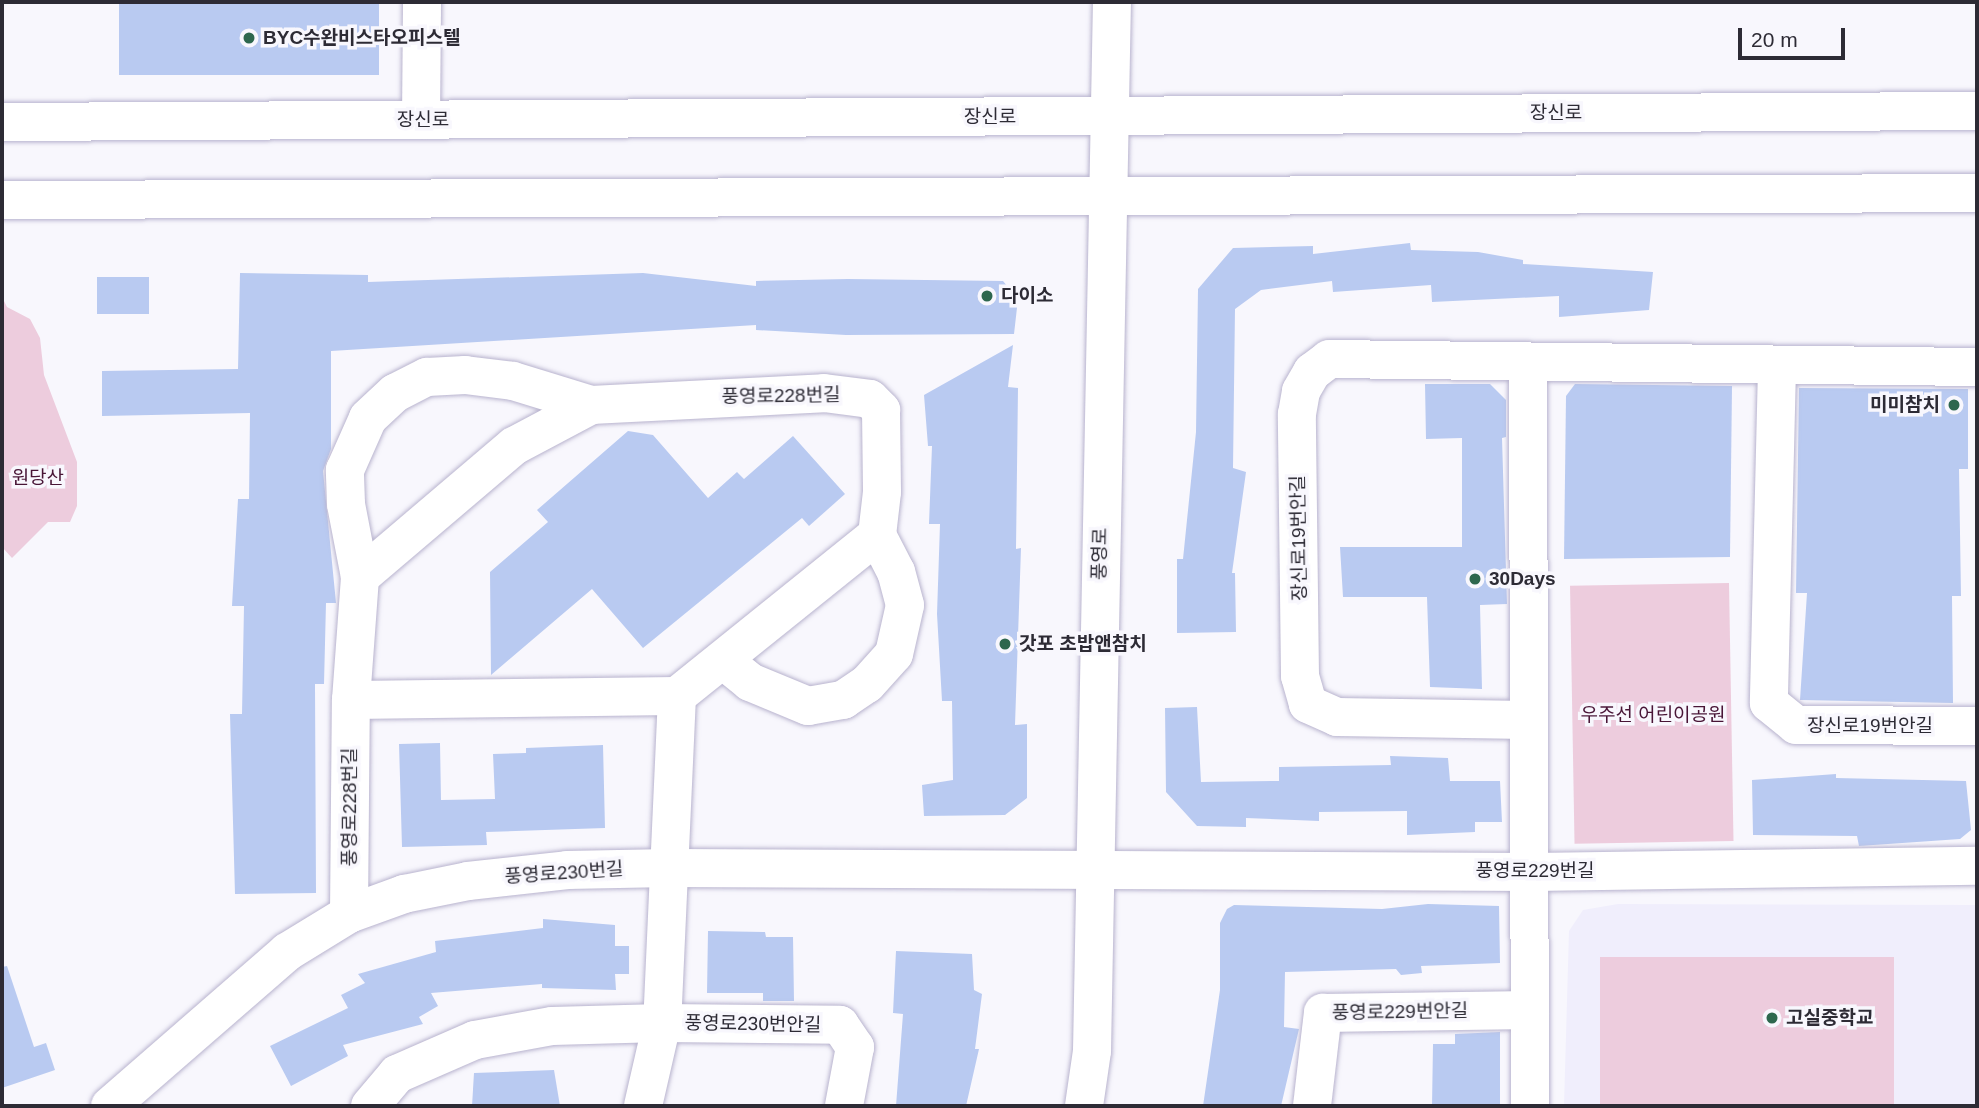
<!DOCTYPE html>
<html>
<head>
<meta charset="utf-8">
<style>
	body { margin:0 }
	#map { position:relative; width:1979px; height:1108px; overflow:hidden; background:#f8f7fd; font-family:Arial,"Noto Sans KR",sans-serif }
	div>[style] { position:absolute }
	[style*='--x'] { left:calc(var(--x)*1px); top:calc(var(--y)*1px); width:calc(var(--w)*1px); rotate:calc(var(--a)*1deg) }
	.built>* { inset:0; background:#f0eefc }
	.green>* { inset:0; background:#edccdd; transform-origin:0 0 }
	.building>* { inset:0; background:#b9caf1; transform-origin:0 0 }
	.roads { filter:drop-shadow(0 0 2px #b8b3ce) drop-shadow(0 0 2px #b8b3ce) }
	.minor>* { height:38px; margin:-19px; padding:0 19px; transform-origin:19px; border-radius:19px; background:#fff }
	.secondary>* { height:38px; margin:-19px; padding:0 19px; transform-origin:19px; border-radius:19px; background:#fff }
	.dots>* { width:19px; height:19px; translate:-50% -50%; box-sizing:border-box; border:4px solid #f8f7fd; border-radius:50% }
	span { translate:-50% -50%; white-space:nowrap; text-align:center; line-height:1.15; -webkit-text-stroke:7px #f8f7fd; paint-order:stroke }
	.poi-label { font-size:19px; color:#2d2b35; font-weight:700 }
	.left { translate:0 -50%; text-align:left }
	.right { translate:-100% -50%; text-align:right }
	.street-label { font-size:19px; color:#2d2b35 }
	.park-label { font-size:19px; color:#481536 }
	.frame { position:absolute; inset:0; border:4px solid #2d2b35; pointer-events:none }
	.scale { position:absolute; left:1738px; top:28px; width:107px; height:32px; box-sizing:border-box; border:4px solid #2d2b35; border-top:0; padding-left:9px; font-size:21px; line-height:24px; white-space:nowrap; color:#2d2b35; -webkit-text-stroke:5px #f8f7fd; paint-order:stroke }
</style>
</head>
<body>
<div id="map">
	<div class="built">
		<div style="clip-path:polygon(1618px 904px,1977px 905px,1977px 1106px,1564px 1106px,1569px 931px,1583px 910px)"></div>
	</div>
	<div class="green">
		<div style="clip-path:polygon(2px 297px,7px 307px,30px 319px,40px 338px,44px 375px,77px 462px,77px 506px,70px 522px,48px 522px,12px 558px,2px 547px)"></div>
		<div style="left:1729px;top:583px;width:258px;height:159px;rotate:89deg"></div>
		<div style="left:1600px;top:957px;width:294px;height:149px"></div>
	</div>
	<div class="building">
		<div style="left:119px;top:2px;width:260px;height:73px"></div>
		<div style="clip-path:polygon(1410px 243px,1411px 250px,1478px 252px,1523px 260px,1523px 264px,1653px 272px,1649px 310px,1559px 317px,1559px 296px,1432px 302px,1431px 285px,1333px 292px,1332px 281px,1261px 290px,1235px 309px,1233px 468px,1246px 472px,1232px 573px,1235px 573px,1236px 632px,1177px 633px,1177px 559px,1183px 559px,1196px 432px,1198px 289px,1233px 248px,1313px 246px,1313px 254px)"></div>
		<div style="clip-path:polygon(240px 273px,368px 275px,368px 282px,643px 273px,756px 286px,756px 281px,848px 279px,1003px 281px,1018px 299px,1014px 334px,846px 335px,756px 330px,756px 325px,331px 351px,331px 449px,323px 471px,336px 603px,326px 603px,324px 684px,315px 684px,316px 893px,235px 894px,230px 714px,242px 714px,244px 606px,232px 606px,238px 499px,249px 499px,250px 413px,102px 416px,102px 371px,238px 369px)"></div>
		<div style="left:97px;top:277px;width:52px;height:37px"></div>
		<div style="clip-path:polygon(1013px 345px,1008px 387px,1018px 388px,1016px 549px,1021px 548px,1015px 725px,1027px 724px,1027px 798px,1005px 815px,924px 816px,922px 785px,953px 780px,952px 701px,942px 701px,937px 614px,940px 524px,929px 524px,932px 446px,928px 446px,924px 395px)"></div>
		<div style="clip-path:polygon(1425px 384px,1490px 384px,1506px 400px,1506px 437px,1502px 438px,1507px 604px,1480px 605px,1482px 689px,1430px 687px,1427px 597px,1343px 597px,1340px 547px,1462px 547px,1462px 438px,1426px 439px)"></div>
		<div style="clip-path:polygon(1575px 384px,1732px 386px,1730px 557px,1564px 559px,1566px 396px)"></div>
		<div style="clip-path:polygon(1799px 388px,1968px 389px,1968px 469px,1959px 469px,1961px 596px,1952px 596px,1953px 703px,1800px 700px,1807px 593px,1796px 593px)"></div>
		<div style="clip-path:polygon(628px 431px,653px 435px,708px 498px,737px 472px,744px 479px,793px 436px,845px 494px,809px 526px,802px 518px,643px 648px,592px 589px,491px 675px,490px 572px,548px 522px,537px 510px)"></div>
		<div style="clip-path:polygon(1197px 707px,1201px 782px,1279px 781px,1279px 767px,1391px 765px,1390px 756px,1448px 758px,1450px 781px,1500px 781px,1502px 822px,1475px 822px,1475px 832px,1407px 835px,1407px 811px,1319px 812px,1319px 821px,1246px 818px,1246px 827px,1197px 826px,1166px 792px,1165px 708px)"></div>
		<div style="clip-path:polygon(440px 743px,441px 800px,495px 799px,493px 754px,526px 753px,526px 748px,603px 745px,605px 828px,486px 832px,487px 845px,402px 847px,399px 744px)"></div>
		<div style="clip-path:polygon(1836px 774px,1836px 778px,1966px 781px,1971px 830px,1960px 839px,1859px 846px,1857px 836px,1753px 835px,1752px 780px)"></div>
		<div style="clip-path:polygon(1428px 904px,1499px 906px,1500px 963px,1421px 966px,1422px 973px,1401px 975px,1396px 969px,1285px 972px,1284px 1027px,1299px 1029px,1281px 1106px,1203px 1106px,1220px 990px,1220px 923px,1227px 909px,1234px 905px,1382px 909px)"></div>
		<div style="clip-path:polygon(543px 919px,615px 925px,615px 946px,629px 946px,629px 974px,615px 974px,616px 990px,542px 988px,542px 984px,431px 993px,438px 1006px,419px 1017px,423px 1024px,343px 1045px,348px 1056px,291px 1086px,270px 1046px,348px 1008px,341px 995px,365px 983px,358px 974px,436px 952px,435px 941px,543px 928px)"></div>
		<div style="clip-path:polygon(708px 931px,765px 932px,766px 937px,793px 937px,794px 1001px,763px 1001px,763px 993px,707px 993px)"></div>
		<div style="clip-path:polygon(896px 951px,972px 954px,974px 990px,982px 994px,975px 1049px,979px 1049px,966px 1106px,896px 1106px,903px 1014px,893px 1013px)"></div>
		<div style="clip-path:polygon(7px 966px,34px 1047px,46px 1043px,55px 1070px,2px 1088px,2px 967px)"></div>
		<div style="clip-path:polygon(1500px 1032px,1500px 1106px,1432px 1106px,1433px 1044px,1455px 1044px,1455px 1034px)"></div>
		<div style="clip-path:polygon(554px 1070px,560px 1106px,472px 1106px,474px 1073px)"></div>
	</div>
	<div class="roads">
		<div class="minor">
			<div style="--x:421;--y:120;--w:118;--a:-89.5"></div>
			<div style="--x:1528;--y:364;--w:742;--a:89.85"></div>
			<div style="--x:1777;--y:368;--w:335;--a:91.4"></div>
			<div style="--x:1769;--y:703;--w:35;--a:39"></div>
			<div style="--x:1796;--y:725;--w:181;--a:0.3"></div>
			<div style="--x:360;--y:577;--w:74;--a:-100.9"></div>
			<div style="--x:346;--y:504;--w:34;--a:-92"></div>
			<div style="--x:345;--y:470;--w:57;--a:-66.1"></div>
			<div style="--x:368;--y:418;--w:37;--a:-43"></div>
			<div style="--x:395;--y:393;--w:36;--a:-27"></div>
			<div style="--x:427;--y:377;--w:38;--a:-3"></div>
			<div style="--x:465;--y:375;--w:48;--a:7.1"></div>
			<div style="--x:513;--y:381;--w:82;--a:17.1"></div>
			<div style="--x:723;--y:660;--w:35;--a:39"></div>
			<div style="--x:750;--y:682;--w:63;--a:22.5"></div>
			<div style="--x:808;--y:706;--w:36;--a:-10"></div>
			<div style="--x:843;--y:700;--w:29;--a:-34"></div>
			<div style="--x:867;--y:684;--w:40;--a:-48"></div>
			<div style="--x:894;--y:654;--w:50;--a:-77.3"></div>
			<div style="--x:905;--y:605;--w:34;--a:-105"></div>
			<div style="--x:896;--y:572;--w:42;--a:-117.2"></div>
			<div style="--x:351;--y:700;--w:326;--a:-0.7"></div>
			<div style="--x:1528;--y:720;--w:191;--a:-179.1"></div>
			<div style="--x:1337;--y:717;--w:32;--a:-156"></div>
			<div style="--x:1308;--y:704;--w:29;--a:-106"></div>
			<div style="--x:1300;--y:676;--w:262;--a:-90.7"></div>
			<div style="--x:1297;--y:414;--w:23;--a:-80"></div>
			<div style="--x:1301;--y:391;--w:22;--a:-60"></div>
			<div style="--x:1312;--y:372;--w:21;--a:-37"></div>
			<div style="--x:1329;--y:359;--w:648;--a:0.71"></div>
			<div style="--x:349;--y:914;--w:214;--a:-89.5"></div>
			<div style="--x:351;--y:700;--w:123;--a:-85.8"></div>
			<div style="--x:360;--y:577;--w:202;--a:-40.4"></div>
			<div style="--x:514;--y:446;--w:87;--a:-28"></div>
			<div style="--x:591;--y:405;--w:233;--a:-2.9"></div>
			<div style="--x:824;--y:393;--w:46;--a:7.4"></div>
			<div style="--x:870;--y:399;--w:16;--a:45"></div>
			<div style="--x:881;--y:410;--w:82;--a:89.3"></div>
			<div style="--x:882;--y:492;--w:43;--a:96.6"></div>
			<div style="--x:877;--y:535;--w:257;--a:141.2"></div>
			<div style="--x:677;--y:696;--w:327;--a:92.6"></div>
			<div style="--x:662;--y:1023;--w:85;--a:102.9"></div>
			<div style="--x:110;--y:1106;--w:235;--a:-41"></div>
			<div style="--x:287;--y:952;--w:73;--a:-31.5"></div>
			<div style="--x:349;--y:914;--w:59;--a:-20"></div>
			<div style="--x:404;--y:894;--w:65;--a:-11.5"></div>
			<div style="--x:468;--y:881;--w:100;--a:-6.3"></div>
			<div style="--x:567;--y:870;--w:103;--a:-1.1"></div>
			<div style="--x:670;--y:868;--w:863;--a:0.27"></div>
			<div style="--x:1533;--y:872;--w:444;--a:-0.8"></div>
			<div style="--x:370;--y:1106;--w:42;--a:-49.8"></div>
			<div style="--x:397;--y:1074;--w:85;--a:-23.6"></div>
			<div style="--x:475;--y:1040;--w:78;--a:-10.3"></div>
			<div style="--x:552;--y:1026;--w:110;--a:-1.6"></div>
			<div style="--x:662;--y:1023;--w:178;--a:0.6"></div>
			<div style="--x:840;--y:1025;--w:27;--a:56"></div>
			<div style="--x:855;--y:1047;--w:60;--a:100.6"></div>
			<div style="--x:1312;--y:1106;--w:94;--a:-83.3"></div>
			<div style="--x:1323;--y:1013;--w:207;--a:-0.8"></div>
		</div>
		<div class="secondary">
			<div style="--x:2;--y:122;--w:1975;--a:-0.32"></div>
			<div style="--x:2;--y:200;--w:1975;--a:-0.2"></div>
			<div style="--x:1084;--y:1106;--w:56;--a:-81.7"></div>
			<div style="--x:1092;--y:1051;--w:1049;--a:-88.91"></div>
		</div>
	</div>
	<div class="dots">
		<div style="left:249px;top:38px;background:#2e674e"></div>
		<div style="left:987px;top:296px;background:#2e674e"></div>
		<div style="left:1954px;top:405px;background:#2e674e"></div>
		<div style="left:1475px;top:579px;background:#2e674e"></div>
		<div style="left:1005px;top:644px;background:#2e674e"></div>
		<div style="left:1772px;top:1018px;background:#2e674e"></div>
	</div>
	<div class="poi-label">
		<span class="left" style="left:263px;top:38px">BYC수완비스타오피스텔</span>
		<span class="left" style="left:1001px;top:296px">다이소</span>
		<span class="right" style="left:1940px;top:405px">미미참치</span>
		<span class="left" style="left:1489px;top:579px">30Days</span>
		<span class="left" style="left:1019px;top:644px">갓포 초밥앤참치</span>
		<span class="left" style="left:1786px;top:1018px">고실중학교</span>
	</div>
	<div class="street-label">
		<span style="left:1556px;top:113px">장신로</span>
		<span style="left:990px;top:117px">장신로</span>
		<span style="left:423px;top:120px">장신로</span>
		<span style="left:781px;top:396px;rotate:-1deg">풍영로228번길</span>
		<span style="left:1299px;top:538px;rotate:-91deg">장신로19번안길</span>
		<span style="left:1100px;top:554px;rotate:-89deg">풍영로</span>
		<span style="left:1870px;top:726px">장신로19번안길</span>
		<span style="left:350px;top:807px;rotate:-90deg">풍영로228번길</span>
		<span style="left:1535px;top:871px">풍영로229번길</span>
		<span style="left:564px;top:873px;rotate:-4deg">풍영로230번길</span>
		<span style="left:1400px;top:1012px;rotate:-1deg">풍영로229번안길</span>
		<span style="left:753px;top:1024px;rotate:1deg">풍영로230번안길</span>
	</div>
	<div class="park-label">
		<span style="left:38px;top:478px">원당산</span>
		<span style="left:1653px;top:715px">우주선 어린이공원</span>
	</div>
	<div class="frame"></div>
	<div class="scale">20 m</div>
</div>
</body>
</html>
